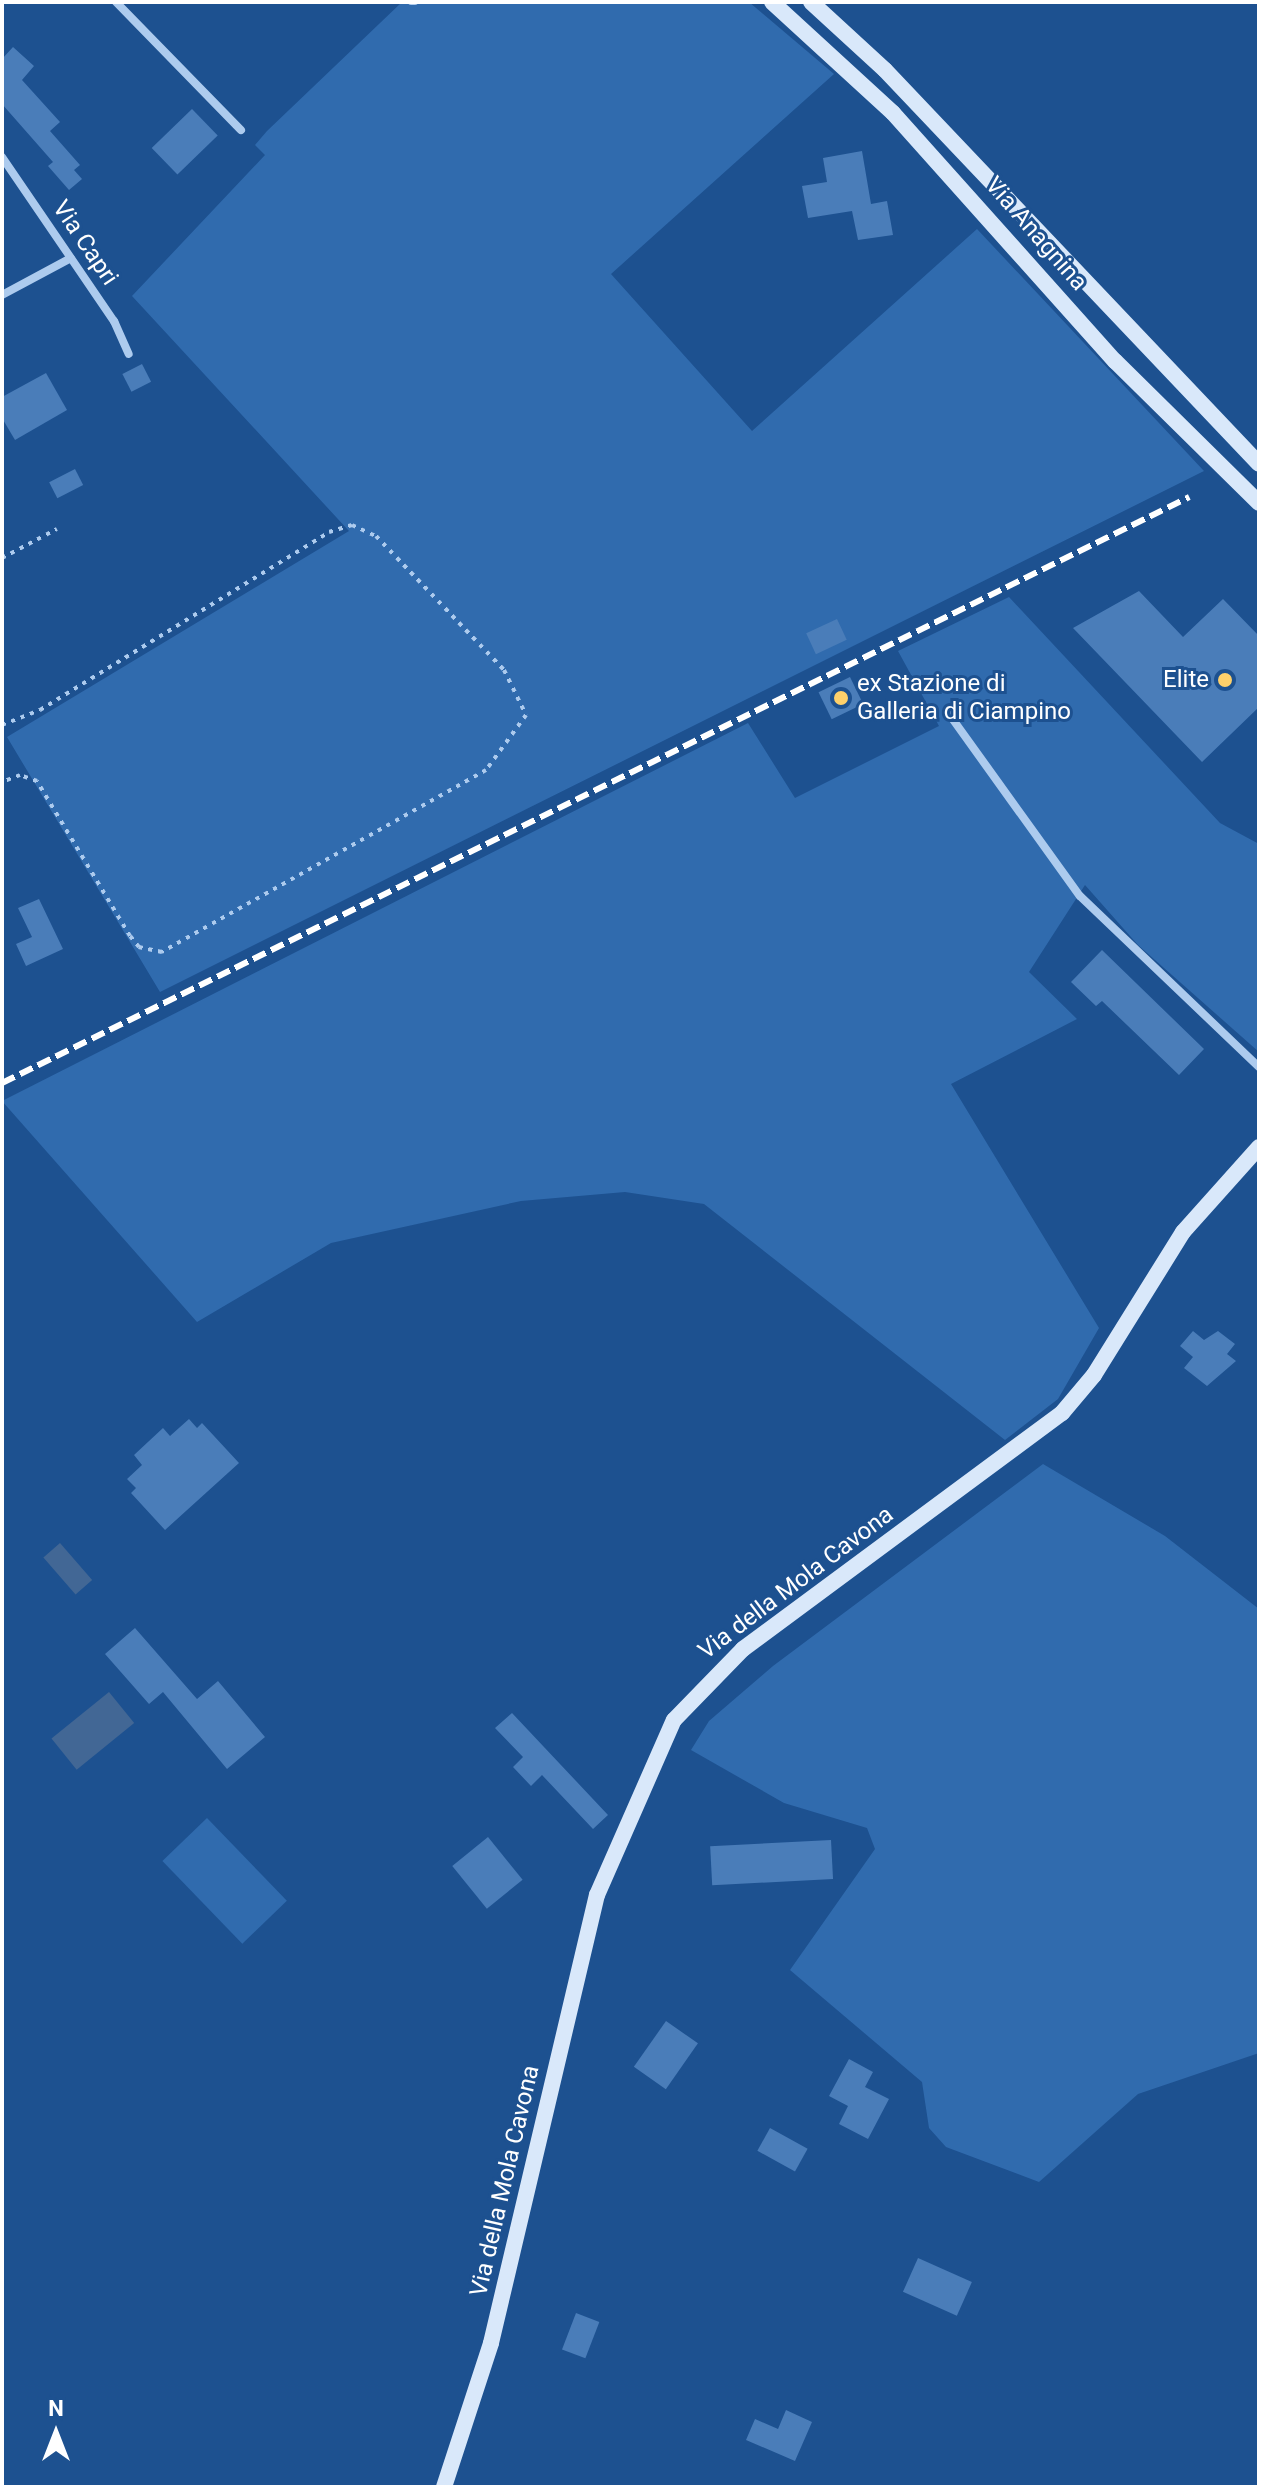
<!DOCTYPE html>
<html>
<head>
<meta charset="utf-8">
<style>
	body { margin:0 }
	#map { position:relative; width:1261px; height:2489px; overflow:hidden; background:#1d5190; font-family:Roboto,sans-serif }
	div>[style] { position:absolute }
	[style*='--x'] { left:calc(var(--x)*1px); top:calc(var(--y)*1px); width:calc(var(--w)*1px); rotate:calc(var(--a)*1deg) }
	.green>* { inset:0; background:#306bae; transform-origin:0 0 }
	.water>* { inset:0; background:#426795; transform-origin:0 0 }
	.building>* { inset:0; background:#4a7db9; transform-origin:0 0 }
	.path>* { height:4px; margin-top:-2px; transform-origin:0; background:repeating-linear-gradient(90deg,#adcbee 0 4px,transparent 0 10px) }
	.service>* { height:6px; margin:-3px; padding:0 3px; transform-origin:3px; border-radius:3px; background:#adcbee }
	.minor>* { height:8px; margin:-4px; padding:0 4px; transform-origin:4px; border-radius:4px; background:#adcbee }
	.secondary>* { height:16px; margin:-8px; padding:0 8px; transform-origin:8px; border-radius:8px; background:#d9e8fa }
	.rail>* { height:6px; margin-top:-3px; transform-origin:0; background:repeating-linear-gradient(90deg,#fff 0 14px,transparent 0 20px) }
	.dots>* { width:22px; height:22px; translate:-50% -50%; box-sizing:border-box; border:4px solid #1d5190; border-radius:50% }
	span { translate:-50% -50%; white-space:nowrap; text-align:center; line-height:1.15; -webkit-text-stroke:6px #1d5190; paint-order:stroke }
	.street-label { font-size:24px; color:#fff }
	.poi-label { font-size:24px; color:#fff }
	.right { translate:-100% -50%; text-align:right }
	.left { translate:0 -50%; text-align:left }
	.frame { position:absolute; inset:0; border:4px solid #fff; pointer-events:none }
	.north { position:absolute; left:16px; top:2393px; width:80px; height:80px; -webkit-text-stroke:6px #1d5190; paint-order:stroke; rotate:0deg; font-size:22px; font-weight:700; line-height:32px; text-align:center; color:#fff }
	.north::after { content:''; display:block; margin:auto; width:28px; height:36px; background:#fff; clip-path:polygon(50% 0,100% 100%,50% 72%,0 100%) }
</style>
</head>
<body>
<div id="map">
	<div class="green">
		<div style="clip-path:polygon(402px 2px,749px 2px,834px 74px,611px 274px,752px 431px,977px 229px,1204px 471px,160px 992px,7px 737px,349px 531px,132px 296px,265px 155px,255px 145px,267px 131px)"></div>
		<div style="clip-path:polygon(1009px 597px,1220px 823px,1259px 844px,1259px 1052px,1138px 945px,1085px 885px,1029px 972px,1077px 1019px,951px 1084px,1099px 1328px,1058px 1399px,1005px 1440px,704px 1204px,625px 1192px,521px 1201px,331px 1243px,197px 1322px,2px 1101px,748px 723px,795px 798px,939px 726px,898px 651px)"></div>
		<div style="clip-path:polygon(1043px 1464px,1165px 1536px,1259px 1609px,1259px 2053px,1138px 2094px,1039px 2182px,946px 2147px,929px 2128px,922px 2082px,790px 1970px,875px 1849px,867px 1828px,784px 1803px,691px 1750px,709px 1721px,773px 1666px)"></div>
		<div style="left:207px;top:1818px;width:115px;height:62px;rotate:46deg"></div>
	</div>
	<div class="water">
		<div style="left:60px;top:1543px;width:49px;height:22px;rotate:49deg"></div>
		<div style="left:109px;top:1692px;width:40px;height:74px;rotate:51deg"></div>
	</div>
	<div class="building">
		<div style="clip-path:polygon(13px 47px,34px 66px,22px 80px,60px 122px,50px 131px,80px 165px,74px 170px,82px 179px,69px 190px,48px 166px,53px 162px,2px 104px,2px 59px)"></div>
		<div style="left:192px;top:109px;width:37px;height:56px;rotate:46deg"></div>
		<div style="clip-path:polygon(862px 151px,871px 204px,887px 201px,893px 235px,858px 240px,852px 211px,808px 218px,802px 186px,827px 182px,823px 158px)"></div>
		<div style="left:142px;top:364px;width:20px;height:22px;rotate:63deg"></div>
		<div style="clip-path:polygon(46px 373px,67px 410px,15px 440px,2px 418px,2px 397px)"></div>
		<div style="left:75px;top:469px;width:18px;height:29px;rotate:63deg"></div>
		<div style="clip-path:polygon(1139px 591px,1183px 637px,1223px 599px,1259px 636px,1259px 707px,1202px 762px,1073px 628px)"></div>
		<div style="left:837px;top:619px;width:23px;height:34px;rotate:65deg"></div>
		<div style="left:850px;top:677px;width:30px;height:35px;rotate:64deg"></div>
		<div style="clip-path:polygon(39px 899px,63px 949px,26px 966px,16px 944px,32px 937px,18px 908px)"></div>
		<div style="clip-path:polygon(1102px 950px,1204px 1049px,1179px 1075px,1102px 1001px,1096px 1006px,1071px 982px)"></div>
		<div style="clip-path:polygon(1193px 1331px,1204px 1340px,1218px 1331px,1235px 1344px,1227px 1354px,1236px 1361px,1207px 1386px,1184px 1368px,1193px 1357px,1180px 1346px)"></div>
		<div style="clip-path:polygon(189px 1419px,197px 1428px,202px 1423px,239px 1463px,165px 1530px,131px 1493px,136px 1488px,127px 1479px,142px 1465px,134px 1455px,163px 1428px,170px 1436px)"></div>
		<div style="clip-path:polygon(135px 1628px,197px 1699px,218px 1681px,265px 1737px,227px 1769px,163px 1692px,149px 1704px,105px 1654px)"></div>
		<div style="clip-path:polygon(512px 1713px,608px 1815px,593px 1829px,542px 1775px,531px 1786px,513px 1767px,523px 1757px,495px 1728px)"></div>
		<div style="left:488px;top:1837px;width:55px;height:46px;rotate:51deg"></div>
		<div style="left:831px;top:1840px;width:39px;height:121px;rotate:87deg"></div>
		<div style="left:666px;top:2021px;width:39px;height:56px;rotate:35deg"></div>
		<div style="clip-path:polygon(849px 2059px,873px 2072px,865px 2087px,889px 2099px,868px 2139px,839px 2124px,848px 2106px,829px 2096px)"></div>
		<div style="left:770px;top:2128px;width:43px;height:26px;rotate:29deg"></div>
		<div style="left:918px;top:2258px;width:59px;height:37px;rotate:24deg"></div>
		<div style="left:576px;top:2313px;width:25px;height:39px;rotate:21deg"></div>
		<div style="clip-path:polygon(786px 2410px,812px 2422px,795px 2461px,746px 2440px,755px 2419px,778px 2429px)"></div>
	</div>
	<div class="path">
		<div style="--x:2;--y:558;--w:62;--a:-27.8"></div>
		<div style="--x:2;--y:725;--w:41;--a:-21.5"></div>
		<div style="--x:40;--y:710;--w:339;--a:-31.6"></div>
		<div style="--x:329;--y:532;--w:24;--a:-17"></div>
		<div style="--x:352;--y:525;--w:26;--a:25"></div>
		<div style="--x:376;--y:536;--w:185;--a:46.3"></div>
		<div style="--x:504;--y:670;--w:50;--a:63.9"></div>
		<div style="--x:526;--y:715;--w:68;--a:126"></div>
		<div style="--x:486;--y:770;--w:372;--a:150.7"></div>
		<div style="--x:162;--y:952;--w:24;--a:-168"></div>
		<div style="--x:139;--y:947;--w:14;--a:-129"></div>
		<div style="--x:130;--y:936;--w:181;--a:-121"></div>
		<div style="--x:37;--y:781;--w:18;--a:-161"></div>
		<div style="--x:20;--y:775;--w:19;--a:159"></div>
	</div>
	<div class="service">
		<div style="--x:411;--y:2;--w:4;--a:0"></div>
	</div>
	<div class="minor">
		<div style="--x:116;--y:2;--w:179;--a:45.7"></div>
		<div style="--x:2;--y:157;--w:199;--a:55.7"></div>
		<div style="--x:114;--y:321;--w:36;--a:66"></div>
		<div style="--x:2;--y:295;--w:78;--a:-28.2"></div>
		<div style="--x:949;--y:714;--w:224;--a:54.3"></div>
		<div style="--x:1080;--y:896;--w:248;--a:43.7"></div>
	</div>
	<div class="secondary">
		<div style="--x:772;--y:2;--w:164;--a:42.5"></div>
		<div style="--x:893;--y:113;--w:333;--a:48.2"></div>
		<div style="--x:1115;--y:361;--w:202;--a:44.6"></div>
		<div style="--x:811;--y:2;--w:100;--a:42.6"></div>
		<div style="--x:885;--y:70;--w:543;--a:46.49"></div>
		<div style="--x:444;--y:2487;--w:151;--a:-71.9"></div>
		<div style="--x:491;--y:2343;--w:460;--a:-76.7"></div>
		<div style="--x:597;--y:1895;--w:191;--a:-66.3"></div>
		<div style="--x:674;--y:1720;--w:99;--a:-45.8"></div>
		<div style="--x:743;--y:1649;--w:397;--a:-36.5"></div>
		<div style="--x:1062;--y:1413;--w:50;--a:-49.9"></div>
		<div style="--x:1094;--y:1375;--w:168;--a:-58.1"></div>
		<div style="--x:1183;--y:1232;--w:114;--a:-48.2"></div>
	</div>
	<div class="rail">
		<div style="--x:2;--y:1083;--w:1324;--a:-26.27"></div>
	</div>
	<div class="dots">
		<div style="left:1225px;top:680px;background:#fdd06b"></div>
		<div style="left:841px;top:698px;background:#fdd06b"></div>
	</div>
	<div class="street-label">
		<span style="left:1036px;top:234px;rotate:49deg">Via Anagnina</span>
		<span style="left:85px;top:243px;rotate:56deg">Via Capri</span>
		<span style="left:796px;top:1583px;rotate:-37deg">Via della Mola Cavona</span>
		<span style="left:505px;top:2181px;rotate:-77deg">Via della Mola Cavona</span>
	</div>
	<div class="poi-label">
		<span class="right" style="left:1209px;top:680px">Elite</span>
		<span class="left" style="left:857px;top:698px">ex Stazione di<br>Galleria di Ciampino</span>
	</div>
	<div class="frame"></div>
	<div class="north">N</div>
</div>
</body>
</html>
